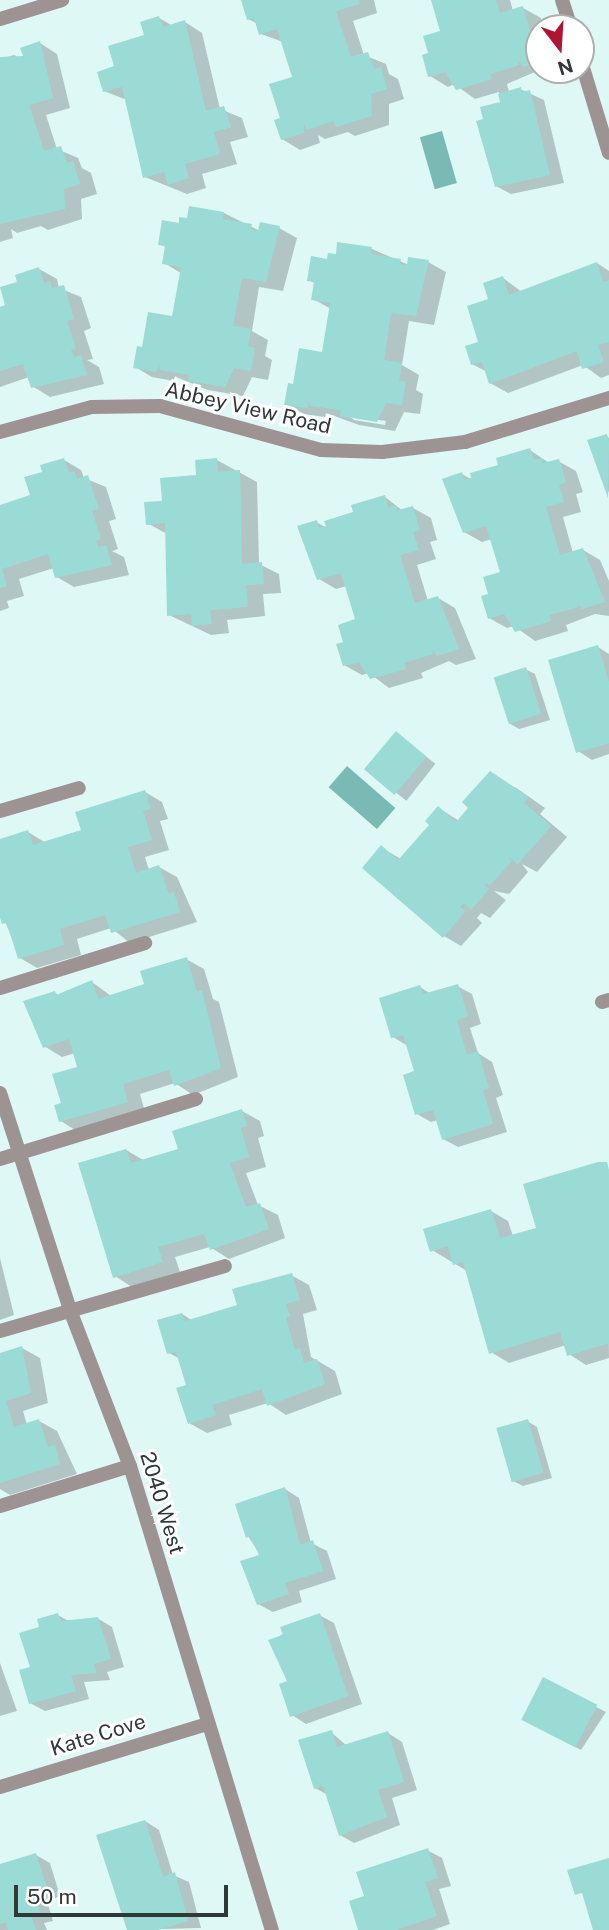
<!DOCTYPE html>
<html>
<head>
<meta charset="utf-8">
<style>
	body { margin:0 }
	#map { position:relative; width:609px; height:1930px; overflow:hidden; background:#def8f5; font-family:"Public Sans",sans-serif }
	div>[style] { position:absolute }
	[style*='--x'] { left:calc(var(--x)*1px); top:calc(var(--y)*1px); width:calc(var(--w)*1px); rotate:calc(var(--a)*1deg) }
	.water>* { inset:0; background:#79bbb4; transform-origin:0 0 }
	.shadow>* { inset:0; background:#0003; transform-origin:0 0 }
	.building>* { inset:0; background:#9adcd5; transform-origin:0 0 }
	.lane>* { height:14px; margin:-7px; padding:0 7px; transform-origin:7px; border-radius:7px; background:#9e9393 }
	.street>* { height:14px; margin:-7px; padding:0 7px; transform-origin:7px; border-radius:7px; background:#9e9393 }
	span { translate:-50% -50%; white-space:nowrap; text-align:center; line-height:1.15; -webkit-text-stroke:6px #fff; paint-order:stroke }
	.street-label { font-size:21px; color:#2f3938 }
	.north { position:absolute; left:525px; top:14px; width:70px; height:70px; box-sizing:border-box; background:#fff; border:2px solid #acb0af; border-radius:50%; rotate:163deg; font-size:19px; font-weight:700; line-height:28px; text-align:center; color:#2f3938 }
	.north::after { content:''; display:block; margin:auto; width:24px; height:32px; background:#ac1631; clip-path:polygon(50% 0,100% 100%,50% 72%,0 100%) }
	.scale { position:absolute; left:14px; top:1885px; width:214px; height:32px; box-sizing:border-box; border:4px solid #2f3938; border-top:0; padding-left:9px; font-size:21px; line-height:24px; white-space:nowrap; color:#2f3938; -webkit-text-stroke:5px #fff; paint-order:stroke }
</style>
</head>
<body>
<div id="map">
	<div class="water">
		<div style="left:442px;top:131px;width:54px;height:23px;rotate:74deg"></div>
		<div style="left:347px;top:766px;width:64px;height:28px;rotate:41deg"></div>
	</div>
	<div class="shadow">
		<div style="clip-path:polygon(243px 0,374px 0,377px 13px,353px 21px,364px 55px,386px 64px,389px 74px,398px 79px,404px 99px,389px 104px,389px 125px,355px 136px,348px 132px,325px 139px,318px 135px,320px 143px,300px 150px,282px 139px,282px 119px,294px 78px,283px 42px,261px 34px,258px 24px,248px 19px)"></div>
		<div style="clip-path:polygon(433px 0,510px 0,513px 11px,523px 8px,541px 18px,539px 70px,560px 70px,542px 76px,535px 72px,507px 84px,509px 92px,520px 89px,544px 100px,564px 183px,511px 194px,496px 186px,485px 120px,502px 103px,499px 92px,475px 99px,454px 84px,448px 87px,430px 76px,431px 54px,443px 32px)"></div>
		<div style="clip-path:polygon(159px 18px,173px 26px,185px 22px,202px 33px,220px 109px,242px 118px,248px 137px,230px 142px,237px 164px,202px 174px,206px 188px,187px 194px,145px 177px,127px 100px,104px 91px,116px 68px)"></div>
		<div style="clip-path:polygon(40px 43px,57px 54px,70px 108px,46px 115px,57px 149px,78px 158px,82px 168px,91px 173px,97px 194px,81px 199px,82px 219px,48px 230px,41px 226px,17px 233px,11px 229px,13px 238px,0 242px,0 59px,14px 55px,20px 58px)"></div>
		<div style="clip-path:polygon(224px 213px,260px 231px,279px 228px,297px 238px,283px 291px,259px 287px,252px 331px,268px 340px,265px 356px,272px 360px,268px 380px,252px 377px,243px 396px,208px 390px,176px 377px,174px 381px,152px 377px,135px 367px,144px 349px,174px 318px,181px 273px,164px 263px,167px 248px,160px 244px,180px 225px)"></div>
		<div style="clip-path:polygon(evenodd,372px 249px,409px 265px,428px 262px,446px 272px,434px 325px,409px 321px,402px 365px,419px 375px,416px 390px,423px 394px,420px 414px,404px 412px,395px 431px,359px 425px,326px 413px,325px 417px,304px 414px,286px 404px,295px 386px,324px 354px,331px 309px,313px 299px,316px 284px,309px 280px,328px 261px,372px 249px,349px 416px,386px 421px,385px 425px,354px 420px,349px 416px)"></div>
		<div style="clip-path:polygon(597px 263px,609px 271px,609px 375px,601px 378px,583px 365px,508px 393px,490px 383px,487px 372px,472px 364px,490px 301px,503px 278px,522px 292px)"></div>
		<div style="clip-path:polygon(39px 269px,57px 279px,59px 288px,81px 297px,91px 328px,84px 331px,93px 359px,87px 360px,99px 367px,104px 384px,50px 397px,32px 386px,29px 377px,0 387px,0 308px,8px 306px,19px 283px)"></div>
		<div style="clip-path:polygon(606px 436px,609px 438px,609px 493px,589px 441px)"></div>
		<div style="clip-path:polygon(530px 450px,549px 463px,558px 461px,576px 471px,583px 492px,576px 494px,581px 512px,563px 517px,573px 553px,583px 550px,600px 560px,609px 581px,609px 616px,595px 614px,566px 625px,568px 631px,535px 641px,514px 626px,507px 628px,489px 618px,490px 596px,503px 573px,492px 539px,482px 542px,464px 532px,462px 474px,474px 481px)"></div>
		<div style="clip-path:polygon(64px 460px,81px 470px,84px 478px,106px 487px,116px 519px,109px 521px,118px 549px,112px 551px,124px 557px,129px 575px,74px 587px,57px 577px,54px 568px,19px 579px,24px 596px,7px 601px,9px 608px,0 611px,0 507px,32px 497px,44px 473px)"></div>
		<div style="clip-path:polygon(217px 460px,257px 482px,259px 564px,279px 574px,281px 593px,263px 594px,265px 616px,227px 620px,229px 633px,211px 635px,169px 615px,167px 534px,147px 523px,164px 502px)"></div>
		<div style="clip-path:polygon(385px 497px,403px 511px,413px 508px,431px 518px,437px 540px,430px 542px,436px 559px,417px 565px,428px 601px,438px 598px,455px 608px,476px 659px,456px 665px,449px 661px,421px 673px,423px 678px,389px 688px,369px 673px,362px 675px,344px 665px,345px 643px,357px 620px,347px 586px,336px 589px,319px 579px,316px 522px,329px 529px)"></div>
		<div style="clip-path:polygon(598px 647px,609px 654px,609px 754px,592px 760px,578px 751px)"></div>
		<div style="clip-path:polygon(525px 669px,535px 674px,550px 720px,519px 729px,509px 723px)"></div>
		<div style="left:396px;top:733px;width:50px;height:47px;rotate:38deg"></div>
		<div style="clip-path:polygon(515px 787px,545px 808px,540px 814px,567px 837px,537px 872px,522px 864px,528px 872px,509px 894px,494px 891px,506px 900px,490px 918px,481px 913px,477px 918px,482px 923px,461px 946px,444px 936px,382px 848px,401px 859px,432px 825px,439px 808px,459px 821px)"></div>
		<div style="clip-path:polygon(145px 792px,162px 802px,168px 819px,160px 821px,169px 850px,145px 857px,149px 870px,159px 867px,177px 877px,197px 922px,130px 943px,111px 928px,77px 939px,81px 955px,37px 968px,20px 958px,0 909px,0 841px,28px 832px,46px 843px,83px 831px)"></div>
		<div style="clip-path:polygon(186px 959px,204px 969px,213px 999px,219px 1002px,238px 1077px,193px 1095px,175px 1083px,140px 1094px,145px 1112px,78px 1132px,61px 1121px,79px 1068px,75px 1053px,62px 1057px,44px 1046px,55px 993px,59px 995px,92px 982px,111px 996px,146px 986px)"></div>
		<div style="clip-path:polygon(457px 986px,472px 994px,481px 1024px,470px 1028px,478px 1053px,492px 1062px,503px 1095px,496px 1098px,507px 1132px,458px 1147px,443px 1139px,438px 1120px,431px 1122px,417px 1114px,416px 1072px,408px 1046px,393px 1037px,420px 987px,431px 994px)"></div>
		<div style="clip-path:polygon(242px 1111px,260px 1121px,264px 1136px,258px 1138px,266px 1167px,246px 1173px,258px 1205px,278px 1215px,285px 1238px,229px 1259px,210px 1247px,175px 1257px,180px 1272px,132px 1287px,115px 1276px,126px 1150px,145px 1161px,181px 1150px)"></div>
		<div style="clip-path:polygon(607px 1164px,609px 1358px,586px 1365px,569px 1354px,566px 1345px,509px 1363px,491px 1352px,467px 1271px,432px 1250px,491px 1211px,508px 1221px,513px 1236px,538px 1229px)"></div>
		<div style="clip-path:polygon(0 1258px,14px 1315px,0 1320px)"></div>
		<div style="clip-path:polygon(291px 1275px,309px 1285px,317px 1310px,303px 1314px,311px 1357px,335px 1371px,342px 1394px,286px 1415px,268px 1403px,229px 1415px,232px 1425px,207px 1433px,189px 1423px,188px 1386px,180px 1359px,169px 1353px,182px 1314px,193px 1321px,239px 1306px)"></div>
		<div style="clip-path:polygon(22px 1348px,40px 1358px,48px 1403px,23px 1411px,27px 1425px,39px 1421px,57px 1431px,77px 1474px,10px 1495px,0 1489px,0 1355px)"></div>
		<div style="clip-path:polygon(527px 1421px,537px 1427px,552px 1478px,523px 1486px,513px 1481px)"></div>
		<div style="clip-path:polygon(285px 1489px,299px 1498px,311px 1543px,327px 1551px,336px 1579px,299px 1591px,302px 1602px,273px 1612px,258px 1604px,261px 1556px,248px 1536px)"></div>
		<div style="clip-path:polygon(58px 1615px,70px 1622px,97px 1618px,112px 1627px,124px 1667px,107px 1672px,110px 1680px,84px 1682px,89px 1699px,45px 1711px,30px 1703px,32px 1668px,41px 1628px)"></div>
		<div style="clip-path:polygon(319px 1615px,334px 1623px,362px 1704px,306px 1724px,292px 1715px,289px 1682px,270px 1641px)"></div>
		<div style="clip-path:polygon(0 1663px,17px 1711px,0 1716px)"></div>
		<div style="clip-path:polygon(544px 1680px,606px 1712px,581px 1750px,533px 1725px)"></div>
		<div style="clip-path:polygon(331px 1732px,347px 1746px,388px 1733px,402px 1742px,417px 1790px,392px 1798px,400px 1825px,354px 1843px,340px 1835px,328px 1795px,315px 1788px)"></div>
		<div style="clip-path:polygon(145px 1821px,159px 1830px,173px 1875px,189px 1882px,201px 1928px,129px 1930px)"></div>
		<div style="clip-path:polygon(427px 1850px,442px 1858px,451px 1886px,439px 1889px,450px 1924px,433px 1930px,360px 1930px,367px 1897px)"></div>
		<div style="clip-path:polygon(36px 1855px,50px 1863px,60px 1896px,47px 1901px,53px 1921px,44px 1923px,47px 1930px,0 1930px,0 1866px)"></div>
	</div>
	<div class="building">
		<div style="clip-path:polygon(241px 0,359px 0,360px 4px,336px 11px,351px 57px,368px 52px,374px 69px,381px 67px,387px 89px,371px 94px,372px 116px,336px 127px,334px 121px,306px 130px,304px 124px,304px 133px,281px 140px,274px 120px,280px 118px,269px 84px,292px 77px,277px 29px,259px 35px,254px 18px,247px 20px)"></div>
		<div style="clip-path:polygon(431px 0,496px 0,500px 13px,523px 6px,533px 40px,539px 39px,539px 61px,523px 67px,517px 59px,519px 65px,490px 74px,492px 79px,456px 90px,445px 72px,428px 77px,422px 55px,428px 53px,423px 36px,440px 31px)"></div>
		<div style="clip-path:polygon(159px 16px,163px 27px,185px 20px,206px 111px,224px 106px,231px 127px,214px 132px,220px 154px,185px 164px,189px 178px,168px 185px,164px 172px,143px 178px,122px 87px,103px 92px,97px 72px,114px 66px,108px 46px,144px 35px,140px 22px)"></div>
		<div style="clip-path:polygon(40px 41px,53px 98px,29px 105px,44px 151px,61px 146px,67px 163px,73px 161px,80px 184px,64px 189px,65px 209px,0 224px,0 57px,23px 56px,20px 48px)"></div>
		<div style="clip-path:polygon(521px 87px,522px 92px,530px 90px,550px 175px,495px 187px,476px 121px,483px 119px,480px 107px,500px 102px,498px 94px)"></div>
		<div style="clip-path:polygon(189px 206px,224px 212px,223px 219px,252px 224px,251px 229px,258px 231px,260px 222px,280px 226px,266px 282px,242px 278px,233px 326px,251px 329px,248px 346px,255px 348px,251px 371px,234px 368px,225px 387px,188px 381px,189px 375px,159px 370px,160px 364px,156px 372px,133px 368px,137px 346px,142px 347px,148px 312px,172px 316px,181px 267px,162px 264px,165px 246px,158px 245px,162px 220px,179px 223px,179px 217px,187px 218px)"></div>
		<div style="clip-path:polygon(337px 242px,372px 247px,371px 254px,401px 259px,400px 264px,407px 265px,408px 257px,429px 260px,416px 316px,391px 313px,384px 360px,402px 363px,399px 381px,406px 382px,402px 405px,386px 403px,377px 422px,340px 416px,341px 410px,311px 406px,309px 400px,308px 408px,284px 405px,288px 383px,293px 384px,299px 348px,322px 352px,330px 303px,311px 300px,314px 282px,307px 281px,311px 256px,327px 259px,328px 253px,336px 254px)"></div>
		<div style="clip-path:polygon(597px 262px,603px 282px,609px 280px,609px 342px,598px 345px,604px 362px,582px 369px,577px 351px,489px 384px,482px 362px,471px 365px,465px 346px,478px 342px,467px 306px,488px 299px,483px 283px,503px 276px,509px 295px)"></div>
		<div style="clip-path:polygon(39px 267px,44px 283px,50px 281px,52px 288px,64px 285px,74px 319px,67px 321px,76px 349px,71px 350px,74px 357px,81px 355px,87px 375px,31px 388px,23px 364px,0 371px,0 307px,5px 305px,0 287px,17px 282px,15px 275px)"></div>
		<div style="clip-path:polygon(607px 434px,609px 442px,608px 498px,587px 440px)"></div>
		<div style="clip-path:polygon(530px 448px,534px 460px,542px 458px,543px 463px,559px 459px,566px 482px,559px 485px,564px 502px,546px 507px,560px 555px,583px 548px,605px 602px,582px 609px,577px 601px,579px 607px,550px 615px,551px 621px,515px 632px,504px 614px,488px 619px,481px 596px,488px 594px,483px 577px,500px 572px,486px 526px,463px 533px,442px 479px,462px 472px,464px 480px,471px 478px,470px 473px,498px 465px,496px 458px)"></div>
		<div style="clip-path:polygon(64px 458px,69px 473px,74px 471px,77px 479px,88px 475px,99px 509px,92px 511px,101px 539px,96px 541px,98px 547px,106px 545px,112px 565px,55px 578px,48px 554px,2px 569px,7px 586px,0 588px,0 505px,30px 495px,24px 477px,42px 472px,40px 465px)"></div>
		<div style="clip-path:polygon(217px 458px,218px 472px,240px 470px,242px 564px,262px 562px,264px 584px,246px 585px,248px 607px,210px 610px,212px 624px,192px 626px,191px 614px,167px 616px,165px 523px,146px 525px,144px 502px,162px 501px,160px 478px,196px 475px,195px 460px)"></div>
		<div style="clip-path:polygon(385px 495px,388px 507px,396px 505px,398px 510px,413px 506px,420px 530px,413px 532px,419px 550px,400px 555px,415px 603px,438px 596px,459px 649px,437px 656px,432px 649px,433px 654px,404px 663px,406px 669px,370px 679px,359px 662px,343px 666px,336px 644px,343px 642px,338px 625px,355px 619px,341px 573px,317px 580px,297px 526px,317px 520px,319px 528px,326px 526px,324px 521px,353px 512px,351px 505px)"></div>
		<div style="clip-path:polygon(598px 645px,609px 682px,609px 743px,576px 753px,548px 660px)"></div>
		<div style="left:526px;top:667px;width:49px;height:34px;rotate:72deg"></div>
		<div style="left:396px;top:731px;width:40px;height:50px;rotate:40deg"></div>
		<div style="clip-path:polygon(490px 771px,529px 797px,524px 803px,551px 826px,518px 864px,506px 856px,512px 861px,490px 885px,483px 883px,489px 889px,471px 910px,464px 903px,460px 907px,465px 911px,443px 938px,362px 868px,381px 845px,398px 860px,429px 825px,425px 821px,438px 806px,456px 822px,468px 808px,462px 802px)"></div>
		<div style="clip-path:polygon(145px 790px,151px 809px,143px 811px,152px 840px,128px 847px,136px 873px,159px 865px,169px 894px,174px 892px,180px 912px,111px 933px,105px 915px,60px 929px,64px 945px,18px 959px,7px 923px,2px 924px,0 918px,0 839px,28px 830px,33px 845px,81px 830px,75px 812px)"></div>
		<div style="clip-path:polygon(187px 957px,197px 992px,202px 990px,221px 1068px,174px 1086px,169px 1070px,123px 1084px,128px 1102px,59px 1122px,54px 1105px,61px 1103px,52px 1074px,77px 1067px,69px 1039px,43px 1048px,23px 1001px,55px 991px,56px 995px,92px 980px,98px 999px,144px 984px,140px 971px)"></div>
		<div style="clip-path:polygon(458px 984px,468px 1016px,457px 1020px,467px 1055px,478px 1051px,489px 1088px,483px 1090px,493px 1124px,442px 1140px,433px 1110px,415px 1115px,403px 1075px,414px 1071px,403px 1035px,391px 1038px,379px 998px,420px 985px,423px 994px)"></div>
		<div style="clip-path:polygon(242px 1109px,247px 1126px,241px 1128px,249px 1157px,230px 1163px,246px 1207px,260px 1203px,269px 1229px,210px 1250px,204px 1234px,158px 1247px,163px 1262px,113px 1278px,78px 1163px,126px 1149px,131px 1163px,178px 1149px,172px 1131px)"></div>
		<div style="clip-path:polygon(598px 1162px,607px 1162px,609px 1170px,609px 1343px,567px 1356px,560px 1332px,489px 1354px,463px 1262px,453px 1265px,448px 1246px,430px 1252px,423px 1229px,491px 1209px,500px 1238px,536px 1228px,523px 1184px)"></div>
		<div style="clip-path:polygon(292px 1273px,300px 1300px,286px 1304px,290px 1316px,286px 1318px,295px 1350px,300px 1348px,304px 1363px,317px 1359px,325px 1384px,267px 1406px,262px 1389px,212px 1405px,216px 1415px,188px 1424px,176px 1388px,186px 1385px,176px 1352px,167px 1354px,157px 1320px,182px 1313px,185px 1321px,237px 1305px,232px 1289px)"></div>
		<div style="clip-path:polygon(22px 1346px,31px 1393px,6px 1401px,14px 1427px,39px 1419px,48px 1447px,55px 1445px,60px 1464px,0 1483px,0 1353px)"></div>
		<div style="left:528px;top:1419px;width:56px;height:33px;rotate:74deg"></div>
		<div style="clip-path:polygon(285px 1487px,300px 1545px,313px 1540px,323px 1571px,285px 1583px,289px 1594px,257px 1605px,240px 1561px,259px 1555px,250px 1536px,246px 1538px,235px 1504px)"></div>
		<div style="clip-path:polygon(58px 1613px,61px 1621px,98px 1617px,111px 1659px,94px 1664px,97px 1673px,71px 1675px,76px 1691px,29px 1704px,19px 1670px,30px 1667px,19px 1633px,39px 1627px,37px 1619px)"></div>
		<div style="clip-path:polygon(320px 1613px,348px 1696px,290px 1717px,279px 1684px,287px 1681px,268px 1640px,283px 1635px,280px 1627px)"></div>
		<div style="left:543px;top:1677px;width:61px;height:48px;rotate:27deg"></div>
		<div style="clip-path:polygon(332px 1730px,337px 1747px,388px 1731px,404px 1782px,378px 1790px,387px 1817px,339px 1836px,323px 1786px,314px 1789px,298px 1740px)"></div>
		<div style="clip-path:polygon(145px 1820px,163px 1877px,175px 1872px,188px 1921px,158px 1930px,127px 1930px,96px 1835px)"></div>
		<div style="clip-path:polygon(428px 1848px,438px 1878px,425px 1882px,437px 1916px,396px 1930px,358px 1930px,349px 1901px,364px 1896px,356px 1872px)"></div>
		<div style="clip-path:polygon(36px 1853px,47px 1889px,34px 1893px,40px 1913px,31px 1915px,36px 1930px,8px 1930px,6px 1922px,0 1924px,0 1864px)"></div>
		<div style="clip-path:polygon(609px 1858px,609px 1930px,593px 1930px,582px 1893px,575px 1895px,567px 1870px)"></div>
	</div>
	<div class="lane">
		<div style="--x:0;--y:811;--w:82;--a:-16.2"></div>
		<div style="--x:0;--y:988;--w:152;--a:-17.2"></div>
		<div style="--x:0;--y:1159;--w:205;--a:-17"></div>
		<div style="--x:0;--y:1331;--w:234;--a:-16.1"></div>
		<div style="--x:0;--y:1506;--w:136;--a:-17.1"></div>
	</div>
	<div class="street">
		<div style="--x:562;--y:0;--w:29;--a:72"></div>
		<div style="--x:0;--y:19;--w:65;--a:-17"></div>
		<div style="--x:581;--y:61;--w:96;--a:73.1"></div>
		<div style="--x:0;--y:432;--w:95;--a:-15.2"></div>
		<div style="--x:92;--y:407;--w:68;--a:-0.8"></div>
		<div style="--x:160;--y:406;--w:167;--a:15.3"></div>
		<div style="--x:321;--y:450;--w:61;--a:1.9"></div>
		<div style="--x:382;--y:452;--w:84;--a:-6.9"></div>
		<div style="--x:465;--y:442;--w:151;--a:-17"></div>
		<div style="--x:602;--y:1002;--w:7;--a:-16"></div>
		<div style="--x:0;--y:1093;--w:228;--a:72.1"></div>
		<div style="--x:70;--y:1310;--w:167;--a:69"></div>
		<div style="--x:130;--y:1466;--w:485;--a:73"></div>
		<div style="--x:0;--y:1787;--w:217;--a:-16.9"></div>
	</div>
	<div class="street-label">
		<span style="left:248px;top:408px;rotate:13deg">Abbey View Road</span>
		<span style="left:162px;top:1503px;rotate:73deg">2040 West</span>
		<span style="left:98px;top:1735px;rotate:-17deg">Kate Cove</span>
	</div>
	<div class="north">N</div>
	<div class="scale">50 m</div>
</div>
</body>
</html>
